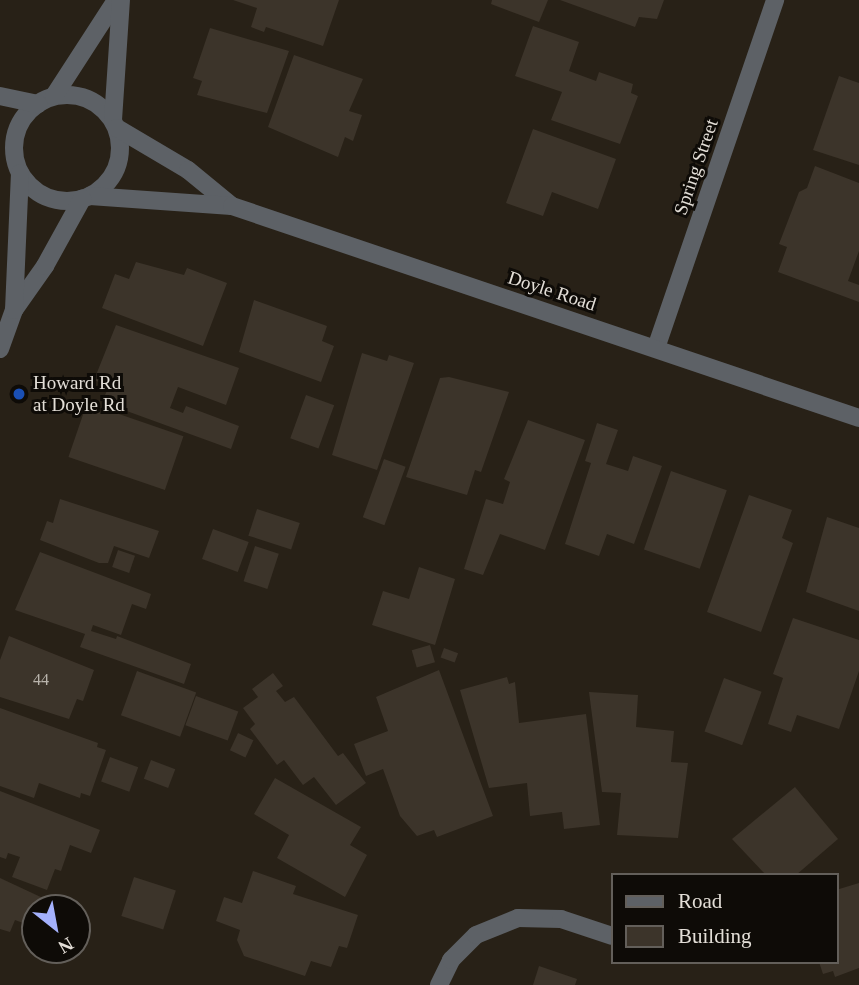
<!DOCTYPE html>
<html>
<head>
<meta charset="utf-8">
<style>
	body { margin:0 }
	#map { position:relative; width:859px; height:985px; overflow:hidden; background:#282117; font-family:Georgia,serif }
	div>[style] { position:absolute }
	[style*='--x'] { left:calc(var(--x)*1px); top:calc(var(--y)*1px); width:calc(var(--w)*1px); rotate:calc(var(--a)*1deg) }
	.building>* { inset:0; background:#3c342a; transform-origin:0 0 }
	.minor>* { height:18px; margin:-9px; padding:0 9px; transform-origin:9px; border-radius:9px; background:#5d6166 }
	.tertiary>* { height:18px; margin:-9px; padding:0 9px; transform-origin:9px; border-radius:9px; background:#5d6166 }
	.tertiary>.ring { margin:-9px; padding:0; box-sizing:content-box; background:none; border:18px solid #5d6166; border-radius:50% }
	.dots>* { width:19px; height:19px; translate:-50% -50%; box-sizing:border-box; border:4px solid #0e0b07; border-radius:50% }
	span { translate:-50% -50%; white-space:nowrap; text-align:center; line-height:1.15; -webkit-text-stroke:6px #0e0b07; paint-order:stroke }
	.number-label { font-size:16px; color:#b9b4ac }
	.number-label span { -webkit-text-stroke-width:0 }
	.street-label { font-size:19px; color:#e3ded7 }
	.poi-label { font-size:19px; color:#e3ded7 }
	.left { translate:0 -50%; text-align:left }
	.legend { position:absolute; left:611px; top:873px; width:228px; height:91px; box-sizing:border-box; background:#0e0b07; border:2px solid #635f5a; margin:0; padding:9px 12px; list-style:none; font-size:21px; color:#e3ded7 }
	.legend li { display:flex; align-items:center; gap:14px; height:35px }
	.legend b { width:35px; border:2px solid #635f5a }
	.north { position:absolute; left:21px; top:894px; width:70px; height:70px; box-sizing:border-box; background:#0e0b07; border:2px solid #635f5a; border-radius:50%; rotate:149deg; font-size:19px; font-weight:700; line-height:28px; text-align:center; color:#e3ded7 }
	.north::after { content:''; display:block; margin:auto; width:24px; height:32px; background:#a4b1fc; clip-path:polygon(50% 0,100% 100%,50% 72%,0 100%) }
</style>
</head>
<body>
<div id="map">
	<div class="building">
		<div style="clip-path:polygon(233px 0,339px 0,323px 46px,266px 27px,264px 32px,251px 27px,257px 8px)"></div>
		<div style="clip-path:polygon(492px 0,548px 0,539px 22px,491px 4px)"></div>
		<div style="clip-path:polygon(560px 0,664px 0,657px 19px,639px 17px,635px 27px)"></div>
		<div style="clip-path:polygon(533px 26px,579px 42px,569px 71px,596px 81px,599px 72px,633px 84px,631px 93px,638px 96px,620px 144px,551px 120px,562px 92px,515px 76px)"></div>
		<div style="clip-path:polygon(210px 28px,289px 51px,267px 113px,197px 95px,202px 81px,193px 78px)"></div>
		<div style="clip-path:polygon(294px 55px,363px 79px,349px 111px,362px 115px,353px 141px,345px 137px,338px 157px,268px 127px)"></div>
		<div style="clip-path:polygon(839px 76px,859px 83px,859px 165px,813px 150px)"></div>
		<div style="clip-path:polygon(533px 129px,616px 159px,598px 209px,552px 192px,543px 216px,506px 203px)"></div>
		<div style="clip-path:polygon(815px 166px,859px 183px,859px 251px,848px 281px,859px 285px,859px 302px,778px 272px,787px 247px,779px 244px,799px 192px,807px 188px)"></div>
		<div style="clip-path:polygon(136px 262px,184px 275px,187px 268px,227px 283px,203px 346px,102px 308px,115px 274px,129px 279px)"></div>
		<div style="clip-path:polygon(254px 300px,327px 326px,322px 341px,334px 346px,321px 382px,239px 352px)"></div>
		<div style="clip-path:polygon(116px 325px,239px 368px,226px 405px,178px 387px,170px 408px,183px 413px,186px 406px,239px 426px,231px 449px,102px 402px,109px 386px,94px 380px)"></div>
		<div style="clip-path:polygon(362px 353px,387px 361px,389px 355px,414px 363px,377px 470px,332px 455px)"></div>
		<div style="clip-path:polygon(449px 377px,509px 392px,481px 472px,475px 470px,467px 495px,406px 477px,440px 378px)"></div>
		<div style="left:306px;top:395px;width:30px;height:46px;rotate:20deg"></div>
		<div style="left:87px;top:403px;width:102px;height:57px;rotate:19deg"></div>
		<div style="clip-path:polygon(528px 420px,585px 440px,545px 550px,500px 534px,483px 575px,464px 569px,486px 499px,503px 504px,510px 482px,504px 479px)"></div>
		<div style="clip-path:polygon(597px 423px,618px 430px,606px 464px,628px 471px,633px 456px,662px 466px,634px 544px,607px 534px,599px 556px,565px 544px,591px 463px,585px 461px)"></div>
		<div style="left:384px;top:459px;width:23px;height:62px;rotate:20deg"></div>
		<div style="left:671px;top:471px;width:59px;height:83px;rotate:19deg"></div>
		<div style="clip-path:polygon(749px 495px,792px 510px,782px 538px,793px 543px,761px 632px,707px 612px)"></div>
		<div style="clip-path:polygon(60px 499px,159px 531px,149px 558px,114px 546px,108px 563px,99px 563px,40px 540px,47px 521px,53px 523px)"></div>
		<div style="left:257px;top:509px;width:45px;height:28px;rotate:18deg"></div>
		<div style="clip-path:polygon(827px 517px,859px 528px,859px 611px,806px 592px)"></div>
		<div style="left:213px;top:529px;width:38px;height:32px;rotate:20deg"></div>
		<div style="left:255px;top:546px;width:25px;height:37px;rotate:18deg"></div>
		<div style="left:118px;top:550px;width:18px;height:18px;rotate:19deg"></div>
		<div style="clip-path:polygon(40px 552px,151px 594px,146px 609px,132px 604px,121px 635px,93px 625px,91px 631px,116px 639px,117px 636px,191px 664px,184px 684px,80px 647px,85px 634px,15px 610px)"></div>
		<div style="clip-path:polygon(419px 567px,455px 579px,435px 645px,372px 625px,383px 591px,409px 599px)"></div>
		<div style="clip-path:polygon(793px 618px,859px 640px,859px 671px,839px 729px,797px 715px,791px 732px,768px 724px,783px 678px,773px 674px)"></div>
		<div style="clip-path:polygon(9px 636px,94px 670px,83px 701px,77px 699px,69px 719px,0 697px,0 660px)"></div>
		<div style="left:430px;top:645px;width:18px;height:19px;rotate:74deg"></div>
		<div style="left:444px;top:648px;width:15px;height:10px;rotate:20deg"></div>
		<div style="clip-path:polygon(439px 670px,493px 816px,437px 837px,434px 830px,417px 836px,400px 816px,383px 769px,366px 776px,354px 744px,388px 731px,376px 697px)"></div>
		<div style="left:137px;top:671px;width:63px;height:47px;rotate:20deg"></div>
		<div style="clip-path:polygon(273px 673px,283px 686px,276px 691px,285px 702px,294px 697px,338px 756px,343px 753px,366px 783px,336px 805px,314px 777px,303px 785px,284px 760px,277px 765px,250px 729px,255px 724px,243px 708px,258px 697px,252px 689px)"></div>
		<div style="clip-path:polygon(507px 677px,509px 684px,515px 682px,519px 723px,586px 714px,600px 825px,564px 829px,562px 812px,530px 816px,527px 783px,489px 788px,460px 690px)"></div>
		<div style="left:724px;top:678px;width:40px;height:57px;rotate:20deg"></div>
		<div style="clip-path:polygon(589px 692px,638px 695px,636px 727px,674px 731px,671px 762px,688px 763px,678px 838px,617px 835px,621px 793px,602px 792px)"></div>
		<div style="left:196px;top:696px;width:45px;height:31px;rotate:20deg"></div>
		<div style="clip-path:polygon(0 708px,98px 743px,97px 747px,106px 750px,90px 796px,81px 793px,80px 798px,39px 783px,34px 798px,0 786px)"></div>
		<div style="left:238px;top:733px;width:17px;height:19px;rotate:25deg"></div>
		<div style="left:110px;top:757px;width:30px;height:26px;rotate:20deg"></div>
		<div style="left:151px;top:760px;width:26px;height:20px;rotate:21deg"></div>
		<div style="clip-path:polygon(275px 778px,361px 827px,350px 845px,367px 855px,345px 897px,277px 858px,289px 835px,254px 814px)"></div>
		<div style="clip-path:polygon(795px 787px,838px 839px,796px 875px,766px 875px,732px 839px)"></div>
		<div style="clip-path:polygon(0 791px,100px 830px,91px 853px,70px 845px,61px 871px,55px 869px,47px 890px,12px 877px,20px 857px,8px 853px,6px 859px,0 857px)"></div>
		<div style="clip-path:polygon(253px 871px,296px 886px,293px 894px,358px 915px,347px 948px,339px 946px,331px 967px,311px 961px,305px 976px,244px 956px,237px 940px,240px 930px,216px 921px,224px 897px,242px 903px)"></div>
		<div style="left:134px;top:877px;width:44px;height:41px;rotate:18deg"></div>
		<div style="clip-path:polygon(0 878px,45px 899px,41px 908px,35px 908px,34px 927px,15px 920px,10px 932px,0 929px)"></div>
		<div style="clip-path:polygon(859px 883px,859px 968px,835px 977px,833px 971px,823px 974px,819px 962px,836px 962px,836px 890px)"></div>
		<div style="clip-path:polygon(539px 966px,577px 979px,575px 985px,533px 985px)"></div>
	</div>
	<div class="minor">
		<div style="--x:656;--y:348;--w:368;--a:-71.1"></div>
		<div style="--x:439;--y:985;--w:28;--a:-64"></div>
		<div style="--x:451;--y:960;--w:35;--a:-45"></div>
		<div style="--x:476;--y:935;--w:45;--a:-22"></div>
		<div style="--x:518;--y:918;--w:43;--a:1.3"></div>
		<div style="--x:561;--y:919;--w:54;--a:18.4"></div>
	</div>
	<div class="tertiary">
		<div class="ring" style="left:14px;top:95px;width:88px;height:88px"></div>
		<div style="--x:0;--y:96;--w:39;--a:12"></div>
		<div style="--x:54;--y:96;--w:114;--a:-57.1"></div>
		<div style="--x:113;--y:120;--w:120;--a:-86.2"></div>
		<div style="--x:117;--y:128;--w:82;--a:30.6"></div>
		<div style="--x:188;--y:170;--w:57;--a:39.3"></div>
		<div style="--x:90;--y:196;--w:142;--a:4"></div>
		<div style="--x:232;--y:206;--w:662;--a:18.68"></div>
		<div style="--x:14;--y:310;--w:54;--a:-54.8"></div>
		<div style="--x:45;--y:266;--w:77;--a:-61.1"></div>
		<div style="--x:0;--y:349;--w:41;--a:-70.3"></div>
		<div style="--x:14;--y:310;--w:137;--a:-87.5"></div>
	</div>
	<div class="dots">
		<div style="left:19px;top:394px;background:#1a4fb4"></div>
	</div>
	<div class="number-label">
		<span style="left:41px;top:680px">44</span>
	</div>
	<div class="street-label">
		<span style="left:696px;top:167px;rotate:-71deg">Spring Street</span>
		<span style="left:552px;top:291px;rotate:18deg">Doyle Road</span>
	</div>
	<div class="poi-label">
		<span class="left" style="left:33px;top:394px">Howard Rd<br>at Doyle Rd</span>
	</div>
	<ul class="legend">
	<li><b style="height:9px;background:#5d6166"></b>Road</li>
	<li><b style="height:19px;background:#3c342a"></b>Building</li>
	</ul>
	<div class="north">N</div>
</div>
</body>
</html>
